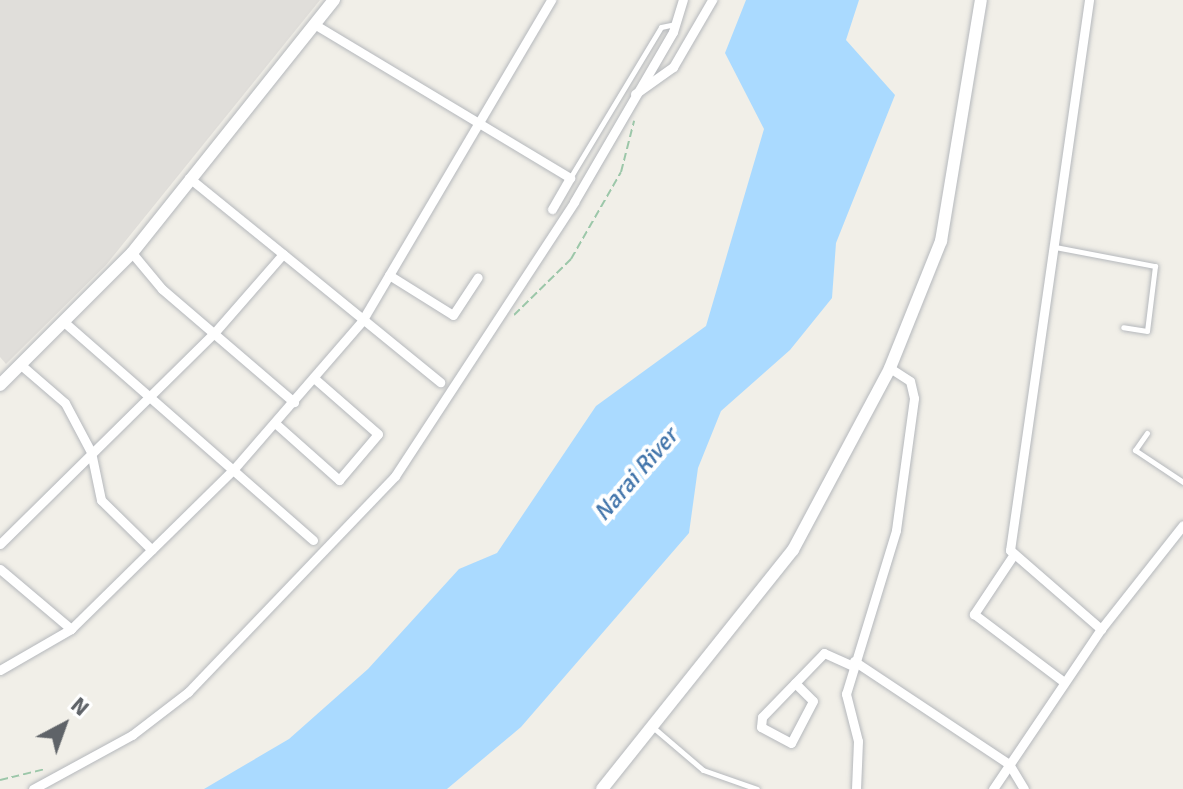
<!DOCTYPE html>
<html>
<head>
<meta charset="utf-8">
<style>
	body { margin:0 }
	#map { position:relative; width:1183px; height:789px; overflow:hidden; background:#f1efe8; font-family:Signika,sans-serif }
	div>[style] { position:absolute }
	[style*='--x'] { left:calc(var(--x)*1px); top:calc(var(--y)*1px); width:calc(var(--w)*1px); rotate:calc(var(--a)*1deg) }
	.industrial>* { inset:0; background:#e0deda }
	.water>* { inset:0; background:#aadaff }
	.path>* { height:2px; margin-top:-1px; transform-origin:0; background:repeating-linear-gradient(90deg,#9cc7a9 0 8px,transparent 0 12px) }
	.roads { filter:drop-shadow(0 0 2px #b5b8bc) drop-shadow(0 0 2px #b5b8bc) }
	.service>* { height:5px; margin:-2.5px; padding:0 2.5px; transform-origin:2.5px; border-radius:2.5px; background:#fff }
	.minor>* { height:9px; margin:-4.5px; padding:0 4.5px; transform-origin:4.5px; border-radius:4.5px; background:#fff }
	.tertiary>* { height:12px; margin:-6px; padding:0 6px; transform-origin:6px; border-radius:6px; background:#fff }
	span { translate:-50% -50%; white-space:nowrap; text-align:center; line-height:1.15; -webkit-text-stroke:8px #fff; paint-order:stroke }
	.water-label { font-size:24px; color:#4174aa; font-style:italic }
	.north { position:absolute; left:24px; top:685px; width:80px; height:80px; -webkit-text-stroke:6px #fff; paint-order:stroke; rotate:41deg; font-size:22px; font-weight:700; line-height:32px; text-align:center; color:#5f6368 }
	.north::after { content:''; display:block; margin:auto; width:28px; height:36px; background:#5f6368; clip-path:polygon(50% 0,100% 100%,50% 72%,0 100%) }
</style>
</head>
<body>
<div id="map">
	<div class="industrial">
		<div style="clip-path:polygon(0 0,320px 0,106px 265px,6px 364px,0 357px)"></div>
	</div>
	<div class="water">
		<div style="clip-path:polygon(746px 0,859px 0,846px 40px,895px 95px,836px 243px,832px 298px,790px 350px,721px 411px,698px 468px,689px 533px,521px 727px,447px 789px,204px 789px,289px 739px,368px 669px,459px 569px,497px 553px,596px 406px,706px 326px,764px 129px,725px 53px)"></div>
	</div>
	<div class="path">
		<div style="--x:514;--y:315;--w:80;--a:-44.5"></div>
		<div style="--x:571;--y:259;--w:100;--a:-60.1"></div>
		<div style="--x:621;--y:172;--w:53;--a:-75.7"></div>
		<div style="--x:0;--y:780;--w:46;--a:-13.7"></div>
	</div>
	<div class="roads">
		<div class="service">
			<div style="--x:570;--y:178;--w:176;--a:-58.9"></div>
			<div style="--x:661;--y:27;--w:14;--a:-12"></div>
			<div style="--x:1055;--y:247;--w:102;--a:10.8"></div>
			<div style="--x:1155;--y:266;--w:65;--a:97"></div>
			<div style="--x:1147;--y:331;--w:24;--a:-171"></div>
			<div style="--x:1147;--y:433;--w:21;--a:125"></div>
			<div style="--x:1135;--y:450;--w:58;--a:33.7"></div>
			<div style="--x:655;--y:729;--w:63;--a:40.5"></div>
			<div style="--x:703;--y:770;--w:57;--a:19.4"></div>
		</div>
		<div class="minor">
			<div style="--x:1089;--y:0;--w:556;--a:98.17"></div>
			<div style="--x:1010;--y:550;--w:121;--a:41"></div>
			<div style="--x:314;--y:24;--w:299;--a:31"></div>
			<div style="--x:570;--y:178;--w:36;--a:120"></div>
			<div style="--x:635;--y:94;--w:47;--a:-35.4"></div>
			<div style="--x:673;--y:67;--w:78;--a:-59.8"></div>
			<div style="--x:132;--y:253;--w:47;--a:50.2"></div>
			<div style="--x:162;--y:289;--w:174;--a:40.6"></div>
			<div style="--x:283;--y:254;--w:203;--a:39.2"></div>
			<div style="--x:389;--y:275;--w:75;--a:32"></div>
			<div style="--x:453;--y:315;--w:45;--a:-56.7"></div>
			<div style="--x:64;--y:322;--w:331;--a:41.2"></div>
			<div style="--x:21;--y:365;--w:58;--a:40.8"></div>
			<div style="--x:65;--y:403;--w:55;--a:62"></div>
			<div style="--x:91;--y:452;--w:49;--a:78.2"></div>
			<div style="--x:101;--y:500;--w:71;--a:44.4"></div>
			<div style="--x:275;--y:423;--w:86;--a:41.7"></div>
			<div style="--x:339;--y:480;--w:60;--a:-49.7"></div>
			<div style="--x:378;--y:434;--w:85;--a:-138.8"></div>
			<div style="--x:0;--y:544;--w:302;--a:-44.6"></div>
			<div style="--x:215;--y:332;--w:103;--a:-48.9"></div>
			<div style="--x:283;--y:254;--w:121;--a:-141"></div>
			<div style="--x:1012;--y:557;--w:69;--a:123.7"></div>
			<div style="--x:974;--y:614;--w:113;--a:37.1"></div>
			<div style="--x:0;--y:569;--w:93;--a:40.2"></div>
			<div style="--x:854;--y:661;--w:186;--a:33.6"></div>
			<div style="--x:1009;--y:764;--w:29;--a:59"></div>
			<div style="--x:0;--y:670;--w:82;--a:-30"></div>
			<div style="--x:71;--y:629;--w:227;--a:-44.5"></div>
			<div style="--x:233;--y:470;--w:197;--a:-49.1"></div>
			<div style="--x:362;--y:321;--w:373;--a:-59.5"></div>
			<div style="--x:795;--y:683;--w:25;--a:45"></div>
			<div style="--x:813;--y:701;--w:47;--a:117.6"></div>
			<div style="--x:791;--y:743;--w:34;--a:-152"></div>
			<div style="--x:761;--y:727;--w:10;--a:-84"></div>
			<div style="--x:762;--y:717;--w:89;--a:-45.9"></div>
			<div style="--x:824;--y:653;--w:32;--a:24"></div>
			<div style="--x:33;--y:789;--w:113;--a:-28.6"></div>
			<div style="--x:132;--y:735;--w:71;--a:-37.5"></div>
			<div style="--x:188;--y:692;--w:299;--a:-46.2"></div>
			<div style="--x:395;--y:476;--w:327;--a:-56.8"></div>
			<div style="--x:574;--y:202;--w:197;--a:-59.8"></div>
			<div style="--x:673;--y:32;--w:34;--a:-73"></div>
			<div style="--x:856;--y:789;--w:48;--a:-87.6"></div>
			<div style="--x:858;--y:741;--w:49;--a:-104.3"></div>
			<div style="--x:846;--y:694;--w:171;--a:-73"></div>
			<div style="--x:896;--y:530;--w:133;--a:-82.2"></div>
			<div style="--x:914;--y:398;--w:17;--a:-103"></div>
			<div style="--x:910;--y:381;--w:24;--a:-147"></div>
			<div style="--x:993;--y:789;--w:193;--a:-56"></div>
			<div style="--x:1101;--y:629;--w:132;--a:-51.7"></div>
		</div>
		<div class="tertiary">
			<div style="--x:0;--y:385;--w:187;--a:-45"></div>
			<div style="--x:132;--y:253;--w:324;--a:-51.4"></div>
			<div style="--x:602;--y:789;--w:306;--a:-51.4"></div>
			<div style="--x:793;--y:550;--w:206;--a:-61.9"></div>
			<div style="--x:890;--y:368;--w:137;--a:-68.1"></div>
			<div style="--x:941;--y:241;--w:244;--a:-80.6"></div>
		</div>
	</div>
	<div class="water-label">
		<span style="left:636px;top:475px;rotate:-49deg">Narai River</span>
	</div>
	<div class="north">N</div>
</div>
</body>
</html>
